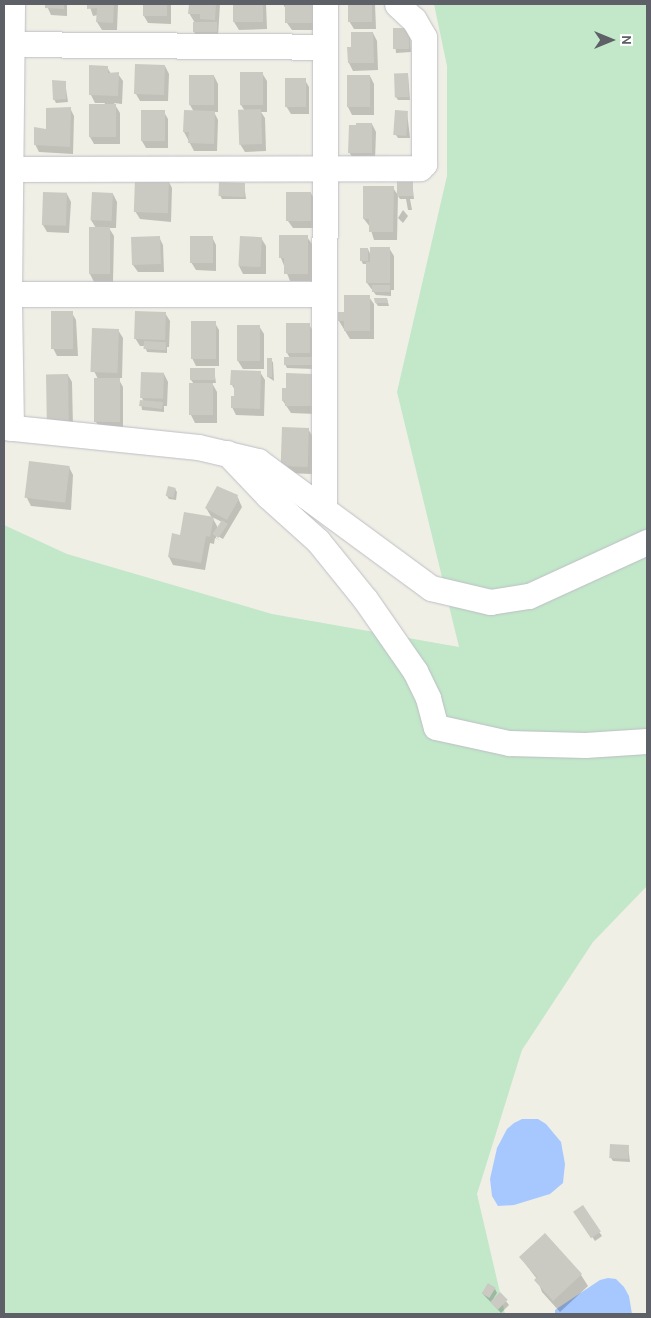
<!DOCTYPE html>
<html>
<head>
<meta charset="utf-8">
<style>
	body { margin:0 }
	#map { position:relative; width:651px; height:1318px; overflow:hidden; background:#f0efe6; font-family:Karla,sans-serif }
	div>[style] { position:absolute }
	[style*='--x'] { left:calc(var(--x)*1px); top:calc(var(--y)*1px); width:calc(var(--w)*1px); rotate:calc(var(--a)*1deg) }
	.green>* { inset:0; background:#c2e7c9 }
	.water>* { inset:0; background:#a6c8ff }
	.shadow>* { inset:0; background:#0003 }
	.building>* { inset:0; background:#cbcac2; transform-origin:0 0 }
	.roads { filter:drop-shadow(0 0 1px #bdbec4) drop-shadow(0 0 1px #bdbec4) }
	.minor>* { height:25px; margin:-12.5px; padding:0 12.5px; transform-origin:12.5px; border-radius:12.5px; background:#fff }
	span { translate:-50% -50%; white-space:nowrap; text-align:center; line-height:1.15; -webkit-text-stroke:5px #fff; paint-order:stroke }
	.frame { position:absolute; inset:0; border:5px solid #5d6066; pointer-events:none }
	.north { position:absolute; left:586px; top:15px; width:50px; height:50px; -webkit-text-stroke:4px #fff; paint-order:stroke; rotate:90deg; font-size:14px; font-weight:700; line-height:20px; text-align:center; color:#5d6066 }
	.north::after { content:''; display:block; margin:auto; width:18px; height:22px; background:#5d6066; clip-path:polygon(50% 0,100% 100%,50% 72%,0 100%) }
</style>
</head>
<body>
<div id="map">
	<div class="green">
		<div style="clip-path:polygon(434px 4px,647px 4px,647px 886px,593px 942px,522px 1050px,477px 1194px,505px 1314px,4px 1314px,4px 525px,67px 554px,272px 614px,459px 647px,397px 392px,447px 176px,447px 66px)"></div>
	</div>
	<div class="water">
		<div style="clip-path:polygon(522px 1119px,538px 1119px,546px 1124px,561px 1142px,565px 1164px,563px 1183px,550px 1194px,514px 1205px,498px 1206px,492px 1196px,490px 1179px,497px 1148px,507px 1129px,514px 1123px)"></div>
		<div style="clip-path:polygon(608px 1278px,616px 1279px,624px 1287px,629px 1296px,632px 1314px,555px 1314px,555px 1310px,600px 1280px)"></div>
	</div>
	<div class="shadow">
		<div style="clip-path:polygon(46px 4px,67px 4px,67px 16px,51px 15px)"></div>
		<div style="clip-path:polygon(89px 4px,118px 4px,117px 30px,102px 30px,97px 22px,98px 15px,93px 16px)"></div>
		<div style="clip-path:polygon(144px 4px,171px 4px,171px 24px,148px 23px,144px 16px)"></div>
		<div style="clip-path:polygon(190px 4px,220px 4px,218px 36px,196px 35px,194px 32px,195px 23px,189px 13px)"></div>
		<div style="clip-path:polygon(234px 4px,266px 4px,267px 29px,239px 30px,234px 22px)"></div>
		<div style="clip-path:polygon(283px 4px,317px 4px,317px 30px,292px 30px,287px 23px,287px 11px)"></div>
		<div style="clip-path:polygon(349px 4px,375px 4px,376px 29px,354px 29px,349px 21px)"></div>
		<div style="clip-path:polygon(394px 30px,410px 33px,411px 52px,396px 53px)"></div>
		<div style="clip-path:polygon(373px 33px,377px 41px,378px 70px,353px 71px,349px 63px,352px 48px)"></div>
		<div style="clip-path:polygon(165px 66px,169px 74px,168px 101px,140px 101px,136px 94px)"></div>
		<div style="clip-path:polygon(107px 67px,111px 74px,118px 74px,123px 81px,122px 104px,114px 103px,120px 113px,120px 144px,94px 144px,90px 137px,105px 103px,95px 103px,91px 95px)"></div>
		<div style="clip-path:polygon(262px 73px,267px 81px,267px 112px,261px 112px,265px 118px,266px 151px,245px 152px,240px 144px,245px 111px,241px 105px)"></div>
		<div style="clip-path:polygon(408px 75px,410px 100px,398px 100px,396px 97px)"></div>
		<div style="clip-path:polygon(214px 76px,218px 84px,218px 112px,214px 112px,218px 120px,217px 151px,194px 151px,184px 132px,194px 112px,190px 105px)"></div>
		<div style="clip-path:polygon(348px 76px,370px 76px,374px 84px,374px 115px,352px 115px,348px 107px)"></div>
		<div style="clip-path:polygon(305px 80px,309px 87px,309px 114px,291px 114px,286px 106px)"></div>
		<div style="clip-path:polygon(65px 82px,68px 102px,56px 103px,54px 99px)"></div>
		<div style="clip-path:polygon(70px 108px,74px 116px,73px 154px,39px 152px,35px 144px)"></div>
		<div style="clip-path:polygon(164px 112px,168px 119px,168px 148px,146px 148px,142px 141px)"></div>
		<div style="clip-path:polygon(407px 112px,410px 138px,398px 138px,396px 135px)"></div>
		<div style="clip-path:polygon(372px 124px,376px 132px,375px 160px,354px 160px,349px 152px)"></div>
		<div style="clip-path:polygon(168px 180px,172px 188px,171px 222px,140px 219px,135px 211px)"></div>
		<div style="clip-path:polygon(412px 181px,414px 199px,410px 199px,412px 210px,408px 210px,406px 199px,400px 199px,398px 196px)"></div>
		<div style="clip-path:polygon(244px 184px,246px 199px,222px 199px,220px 195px)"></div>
		<div style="clip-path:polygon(393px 188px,398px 195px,397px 240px,374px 240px,370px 227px,364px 219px)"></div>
		<div style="clip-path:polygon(311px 193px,315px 201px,316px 228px,293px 228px,288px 221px)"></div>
		<div style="clip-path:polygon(67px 194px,71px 202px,69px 233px,47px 232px,43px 225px)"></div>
		<div style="clip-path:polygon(113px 194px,117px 202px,116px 228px,109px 228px,114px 236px,113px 282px,94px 282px,90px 274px,96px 228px,91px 220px)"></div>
		<div style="clip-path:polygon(403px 210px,408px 216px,403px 223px,398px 218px)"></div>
		<div style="clip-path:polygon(159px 237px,163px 245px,164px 272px,138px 272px,133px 265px)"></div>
		<div style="clip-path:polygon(212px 237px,216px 245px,216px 271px,196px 270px,191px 262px)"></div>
		<div style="clip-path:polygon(307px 237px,312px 244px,312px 281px,290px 281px,281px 258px)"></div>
		<div style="clip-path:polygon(261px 238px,266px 246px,266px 274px,243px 274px,239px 266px)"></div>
		<div style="clip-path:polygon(389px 248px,394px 256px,394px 290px,391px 290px,391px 296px,376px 295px,367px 283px,367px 264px,363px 264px,361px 260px,368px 249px,371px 256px)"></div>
		<div style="clip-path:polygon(369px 297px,374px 304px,374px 339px,350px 339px,339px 321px,345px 313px)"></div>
		<div style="clip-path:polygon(387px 299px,389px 306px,378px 306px,376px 303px)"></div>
		<div style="clip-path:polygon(72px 313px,76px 320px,78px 356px,57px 356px,53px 348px)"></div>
		<div style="clip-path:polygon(165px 313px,170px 321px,169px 347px,167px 347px,167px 353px,147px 352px,145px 346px,140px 346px,135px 338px)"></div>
		<div style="clip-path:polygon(215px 323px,219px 330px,219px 366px,196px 366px,192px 358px)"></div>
		<div style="clip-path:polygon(309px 325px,314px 332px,314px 369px,287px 368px,285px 364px,290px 358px,287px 353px)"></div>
		<div style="clip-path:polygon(259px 326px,264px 334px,264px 369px,243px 369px,238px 361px)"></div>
		<div style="clip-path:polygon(118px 330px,123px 338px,122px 378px,118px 378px,123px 387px,123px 429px,101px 429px,96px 422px,98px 379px,94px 371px)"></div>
		<div style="clip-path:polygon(268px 359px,273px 362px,274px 381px,268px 377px)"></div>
		<div style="clip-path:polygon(214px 369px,216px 383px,212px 383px,217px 392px,217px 423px,195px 423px,191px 415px,190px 384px,194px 384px,191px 380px)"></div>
		<div style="clip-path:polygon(260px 372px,265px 380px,264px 416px,236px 415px,232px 407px,236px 392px,232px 385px)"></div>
		<div style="clip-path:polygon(164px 374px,168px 382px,167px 406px,164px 406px,164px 412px,142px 410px,141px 402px,144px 402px,142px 398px)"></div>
		<div style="clip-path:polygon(68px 375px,72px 382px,73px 429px,51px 429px)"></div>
		<div style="clip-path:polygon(312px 375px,316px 414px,291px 413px,283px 401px,284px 389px)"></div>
		<div style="clip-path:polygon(308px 429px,313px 437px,312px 474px,287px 473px,283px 466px)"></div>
		<div style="clip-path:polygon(69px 467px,73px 475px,71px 510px,31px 506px,27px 498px)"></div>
		<div style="clip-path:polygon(175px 489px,177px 492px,176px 500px,169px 499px,167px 496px)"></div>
		<div style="clip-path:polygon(evenodd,237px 496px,242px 507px,223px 539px,216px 535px,216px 538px,222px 541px,215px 538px,214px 544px,210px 543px,205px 570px,173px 565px,169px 557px,181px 536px,212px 518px,206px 508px,237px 496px,212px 517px,222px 522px,217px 532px,217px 526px,212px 517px)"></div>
		<div style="clip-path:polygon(628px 1146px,630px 1162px,613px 1161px,611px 1158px)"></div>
		<div style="clip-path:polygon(577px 1215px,600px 1233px,602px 1236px,595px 1241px)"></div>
		<div style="clip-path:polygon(520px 1257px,581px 1275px,588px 1286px,560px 1312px,542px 1292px,537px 1279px)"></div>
		<div style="clip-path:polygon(495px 1289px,497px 1293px,493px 1299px,500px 1294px,509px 1305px,501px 1313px,482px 1293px)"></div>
	</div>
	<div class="building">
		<div style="clip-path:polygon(45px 4px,64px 4px,64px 9px,45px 8px)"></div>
		<div style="clip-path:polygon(87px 4px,114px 4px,113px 23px,96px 22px,97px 8px,87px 9px)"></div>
		<div style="left:143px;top:4px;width:24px;height:12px"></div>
		<div style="clip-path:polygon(189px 4px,216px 4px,215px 20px,200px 19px,200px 14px,188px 14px)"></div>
		<div style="left:233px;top:4px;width:30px;height:18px"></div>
		<div style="left:285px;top:4px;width:28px;height:19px"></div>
		<div style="left:348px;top:4px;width:24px;height:18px"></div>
		<div style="left:193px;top:22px;width:24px;height:10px"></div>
		<div style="left:409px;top:28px;width:21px;height:16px;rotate:90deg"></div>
		<div style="clip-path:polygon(351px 32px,373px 32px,374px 63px,348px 63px,347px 47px,351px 47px)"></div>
		<div style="left:135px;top:64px;width:30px;height:30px;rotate:2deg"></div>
		<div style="clip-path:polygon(89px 65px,108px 66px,108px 73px,119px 72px,118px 96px,89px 95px)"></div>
		<div style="left:240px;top:72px;width:23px;height:33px"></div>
		<div style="left:408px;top:73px;width:24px;height:14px;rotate:88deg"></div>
		<div style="left:189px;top:75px;width:25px;height:30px"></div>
		<div style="left:347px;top:75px;width:23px;height:32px"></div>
		<div style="left:285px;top:78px;width:21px;height:29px"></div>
		<div style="clip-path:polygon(52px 80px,66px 81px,66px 99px,53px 100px)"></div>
		<div style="left:89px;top:104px;width:27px;height:33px"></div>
		<div style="clip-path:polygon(71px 107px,70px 147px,34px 145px,34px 127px,46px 129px,46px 108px)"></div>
		<div style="left:261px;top:109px;width:35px;height:23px;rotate:88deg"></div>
		<div style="left:141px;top:110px;width:24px;height:31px"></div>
		<div style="clip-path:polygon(184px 110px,215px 111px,214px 144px,188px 143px,189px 132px,183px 132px)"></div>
		<div style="left:395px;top:110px;width:13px;height:25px;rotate:4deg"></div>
		<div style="clip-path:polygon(356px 123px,372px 123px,372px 153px,348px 153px,349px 125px,356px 125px)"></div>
		<div style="left:135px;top:178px;width:34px;height:34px;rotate:2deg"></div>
		<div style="left:397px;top:180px;width:16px;height:16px"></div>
		<div style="left:219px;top:182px;width:26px;height:14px;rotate:2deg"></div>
		<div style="clip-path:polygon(363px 186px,394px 186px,393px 232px,369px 232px,369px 219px,363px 219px)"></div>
		<div style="left:43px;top:192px;width:24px;height:33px;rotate:2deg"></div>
		<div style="left:92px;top:192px;width:21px;height:28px;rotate:3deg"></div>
		<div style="left:286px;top:192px;width:25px;height:29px"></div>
		<div style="left:89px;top:227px;width:21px;height:47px"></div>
		<div style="clip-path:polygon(279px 235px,308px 235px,308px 274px,284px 274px,284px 258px,279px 258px)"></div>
		<div style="left:160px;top:236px;width:28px;height:29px;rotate:88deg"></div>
		<div style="left:190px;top:236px;width:23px;height:27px"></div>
		<div style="left:240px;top:236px;width:22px;height:30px;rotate:3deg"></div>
		<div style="clip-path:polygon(370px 247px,390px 247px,390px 283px,366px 283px,366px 262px,370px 262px)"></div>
		<div style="left:360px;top:248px;width:8px;height:13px"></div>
		<div style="left:372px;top:285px;width:18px;height:7px"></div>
		<div style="clip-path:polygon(344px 295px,370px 295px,370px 331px,344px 331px,344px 321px,338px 321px,338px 312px,344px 312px)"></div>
		<div style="clip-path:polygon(374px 298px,387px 298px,388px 303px,375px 303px)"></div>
		<div style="left:51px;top:311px;width:22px;height:38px"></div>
		<div style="left:135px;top:311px;width:31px;height:28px;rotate:2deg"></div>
		<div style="left:216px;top:321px;width:38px;height:25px;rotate:90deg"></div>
		<div style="left:286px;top:323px;width:24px;height:30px"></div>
		<div style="left:237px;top:325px;width:23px;height:36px"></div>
		<div style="left:92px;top:328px;width:27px;height:44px;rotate:2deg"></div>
		<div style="left:144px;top:341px;width:22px;height:8px;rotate:3deg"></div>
		<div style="left:284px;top:357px;width:29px;height:8px"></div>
		<div style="left:267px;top:358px;width:5px;height:19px"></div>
		<div style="left:190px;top:368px;width:25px;height:12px"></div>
		<div style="clip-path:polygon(231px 370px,261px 371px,260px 409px,231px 408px,231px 396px,234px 396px,234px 385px,230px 385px)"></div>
		<div style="left:141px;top:372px;width:23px;height:26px;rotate:2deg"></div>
		<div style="clip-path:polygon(286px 373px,313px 374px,312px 406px,285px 406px,285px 401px,282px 401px,282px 388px,286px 388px)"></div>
		<div style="left:68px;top:374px;width:48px;height:22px;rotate:89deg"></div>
		<div style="left:94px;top:378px;width:26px;height:44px"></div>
		<div style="left:189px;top:383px;width:24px;height:32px"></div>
		<div style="clip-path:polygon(140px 400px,163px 402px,162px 409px,139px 406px)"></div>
		<div style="left:282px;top:427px;width:27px;height:39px;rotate:2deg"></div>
		<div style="left:29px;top:461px;width:41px;height:37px;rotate:7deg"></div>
		<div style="left:168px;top:486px;width:8px;height:10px;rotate:14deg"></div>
		<div style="clip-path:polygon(217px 486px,238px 495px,237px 498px,239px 499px,227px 520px,205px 508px)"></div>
		<div style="clip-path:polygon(184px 512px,214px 517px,210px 537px,206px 536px,201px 563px,168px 557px,172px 533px,180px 535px)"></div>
		<div style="left:222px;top:520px;width:7px;height:17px;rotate:34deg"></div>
		<div style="left:610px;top:1144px;width:19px;height:14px;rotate:3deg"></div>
		<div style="left:583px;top:1205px;width:32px;height:12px;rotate:56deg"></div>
		<div style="clip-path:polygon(545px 1233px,582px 1274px,553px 1301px,534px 1280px,537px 1277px,519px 1257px)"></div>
		<div style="left:488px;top:1283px;width:9px;height:12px;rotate:32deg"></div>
		<div style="left:500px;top:1292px;width:11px;height:14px;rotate:45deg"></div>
	</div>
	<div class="roads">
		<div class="minor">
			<div style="--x:4;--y:44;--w:320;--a:0.5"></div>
			<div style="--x:4;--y:169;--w:416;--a:-0.1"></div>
			<div style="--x:420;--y:168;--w:6;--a:-45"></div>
			<div style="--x:424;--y:164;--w:127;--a:-90"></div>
			<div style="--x:424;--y:37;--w:20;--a:-120"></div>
			<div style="--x:414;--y:20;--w:23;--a:-137"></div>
			<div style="--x:4;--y:294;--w:320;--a:0"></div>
			<div style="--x:4;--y:427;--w:195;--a:5.9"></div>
			<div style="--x:198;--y:447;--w:62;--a:13.1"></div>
			<div style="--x:258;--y:461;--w:215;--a:36.3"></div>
			<div style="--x:431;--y:588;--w:61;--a:13.3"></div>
			<div style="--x:490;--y:602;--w:39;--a:-9"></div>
			<div style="--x:529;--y:596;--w:130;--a:-24.6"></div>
			<div style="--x:11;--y:428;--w:134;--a:-90.9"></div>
			<div style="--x:9;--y:294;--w:290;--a:-89.4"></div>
			<div style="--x:227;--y:453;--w:59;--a:46.4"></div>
			<div style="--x:268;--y:496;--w:67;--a:42"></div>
			<div style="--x:318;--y:541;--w:75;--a:51"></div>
			<div style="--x:365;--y:599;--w:88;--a:55.2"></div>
			<div style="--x:415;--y:671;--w:30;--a:64"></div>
			<div style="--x:428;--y:698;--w:30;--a:75"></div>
			<div style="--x:436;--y:727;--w:75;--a:12.4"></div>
			<div style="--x:509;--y:743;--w:76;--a:1.5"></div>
			<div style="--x:585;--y:745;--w:62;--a:-3.7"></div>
			<div style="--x:324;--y:508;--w:504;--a:-89.89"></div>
		</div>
	</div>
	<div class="frame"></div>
	<div class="north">N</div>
</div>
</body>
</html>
